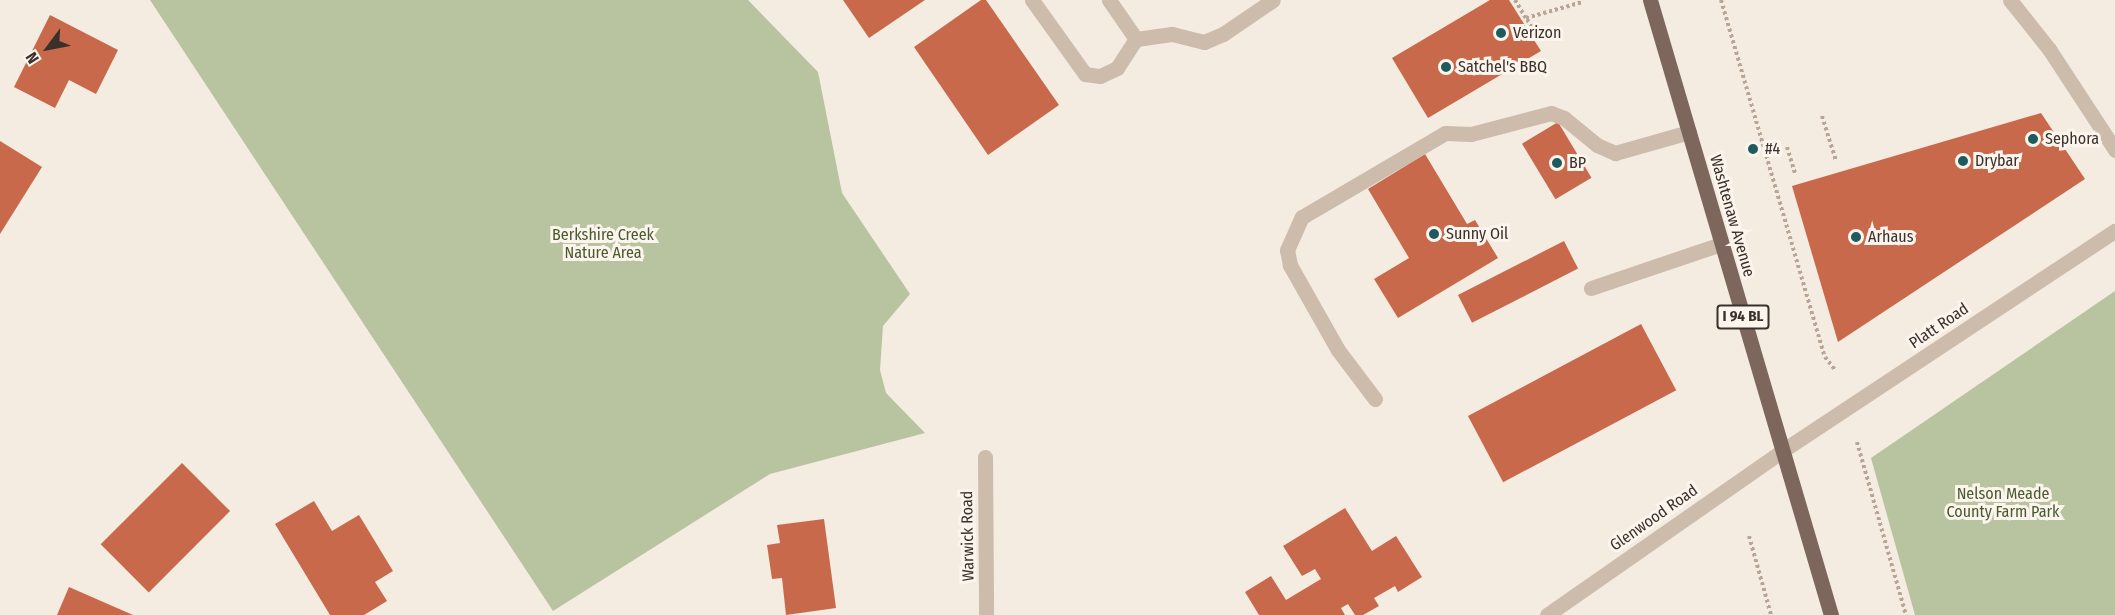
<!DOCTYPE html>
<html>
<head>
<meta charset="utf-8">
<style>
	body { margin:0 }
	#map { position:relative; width:2115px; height:615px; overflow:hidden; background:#f4ebe1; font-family:"Fira Sans Condensed",sans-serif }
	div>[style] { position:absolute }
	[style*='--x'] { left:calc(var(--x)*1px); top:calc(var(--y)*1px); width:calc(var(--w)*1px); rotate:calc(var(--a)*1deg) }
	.green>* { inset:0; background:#b8c4a0 }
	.building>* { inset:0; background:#c8694b; transform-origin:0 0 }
	.path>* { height:4px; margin-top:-2px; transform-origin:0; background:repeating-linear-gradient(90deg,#b9a596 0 3px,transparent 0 6px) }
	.minor>* { height:15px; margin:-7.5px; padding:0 7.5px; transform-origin:7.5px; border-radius:7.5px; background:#cdbbac }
	.major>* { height:15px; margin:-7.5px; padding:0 7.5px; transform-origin:7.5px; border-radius:7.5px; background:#7d675c }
	.dots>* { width:16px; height:16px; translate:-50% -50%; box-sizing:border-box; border:3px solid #fbf5ee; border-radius:50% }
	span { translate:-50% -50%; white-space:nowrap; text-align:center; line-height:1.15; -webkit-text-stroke:6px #fbf5ee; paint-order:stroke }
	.shield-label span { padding:2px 4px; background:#fbf5ee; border:2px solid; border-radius:4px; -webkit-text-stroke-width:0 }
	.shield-label { font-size:15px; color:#3b302b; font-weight:700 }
	.poi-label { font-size:16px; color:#3b302b }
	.left { translate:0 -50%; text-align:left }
	.street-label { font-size:16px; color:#3b302b }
	.park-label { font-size:16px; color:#4a5a2e }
	.north { position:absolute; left:18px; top:18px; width:60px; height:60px; -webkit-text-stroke:4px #fbf5ee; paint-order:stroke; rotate:238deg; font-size:16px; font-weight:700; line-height:24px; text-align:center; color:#3b302b }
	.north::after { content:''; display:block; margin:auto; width:21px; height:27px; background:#3b302b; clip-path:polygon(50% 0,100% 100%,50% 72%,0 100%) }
</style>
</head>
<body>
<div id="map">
	<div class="green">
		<div style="clip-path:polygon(150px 0,748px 0,818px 72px,842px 193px,910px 294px,883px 326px,880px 370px,886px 393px,925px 433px,770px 474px,553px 611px)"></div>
		<div style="clip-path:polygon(2115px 291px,2115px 615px,1915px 615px,1871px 458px)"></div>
	</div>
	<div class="building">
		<div style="clip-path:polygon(843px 0,925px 0,869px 38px)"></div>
		<div style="clip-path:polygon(981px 0,986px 0,1059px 105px,988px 155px,914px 47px)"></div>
		<div style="clip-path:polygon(1490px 0,1509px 0,1541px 51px,1428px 118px,1392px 58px)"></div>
		<div style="clip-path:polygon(50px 15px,118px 50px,96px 94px,69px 80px,55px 108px,14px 87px)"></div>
		<div style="clip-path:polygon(2041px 113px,2085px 179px,1838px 342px,1792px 186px)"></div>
		<div style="left:1558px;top:122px;width:65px;height:42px;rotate:59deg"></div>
		<div style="clip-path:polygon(0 141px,42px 167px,0 234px)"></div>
		<div style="clip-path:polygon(1425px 154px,1467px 224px,1475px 220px,1498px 258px,1398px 318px,1374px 279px,1409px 258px,1368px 189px)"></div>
		<div style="left:1564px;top:241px;width:31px;height:119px;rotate:63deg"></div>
		<div style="left:1641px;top:324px;width:75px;height:196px;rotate:62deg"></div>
		<div style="left:182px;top:463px;width:68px;height:115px;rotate:45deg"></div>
		<div style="clip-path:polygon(314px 501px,332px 531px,359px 515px,393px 571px,375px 582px,387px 601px,364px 615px,330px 615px,275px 524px)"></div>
		<div style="clip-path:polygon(1345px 508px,1372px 551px,1396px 536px,1422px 577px,1398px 592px,1395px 586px,1374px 598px,1379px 606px,1363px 615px,1355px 615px,1348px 604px,1341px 608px,1345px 615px,1259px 615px,1245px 592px,1271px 576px,1286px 600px,1321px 579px,1315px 569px,1302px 576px,1283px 546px)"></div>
		<div style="clip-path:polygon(824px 519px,836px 608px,786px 615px,782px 578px,772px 579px,767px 545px,780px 543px,777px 525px)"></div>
		<div style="clip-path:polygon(69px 587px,133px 615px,57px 615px)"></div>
	</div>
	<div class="path">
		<div style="--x:1515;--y:0;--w:21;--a:59"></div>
		<div style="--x:1721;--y:0;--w:372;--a:73.8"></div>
		<div style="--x:1825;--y:357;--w:16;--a:52"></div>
		<div style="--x:1532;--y:27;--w:11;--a:-124"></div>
		<div style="--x:1526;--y:18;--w:59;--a:-15.7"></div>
		<div style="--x:1822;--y:116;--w:47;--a:72.7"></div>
		<div style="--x:1787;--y:147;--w:27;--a:73"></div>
		<div style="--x:1857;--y:442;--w:180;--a:74.2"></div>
		<div style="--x:1749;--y:536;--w:82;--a:74.4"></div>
	</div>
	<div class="minor">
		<div style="--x:1032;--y:0;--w:91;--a:54.4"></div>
		<div style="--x:1085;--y:74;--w:15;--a:8"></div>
		<div style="--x:1100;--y:76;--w:19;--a:-25"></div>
		<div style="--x:1117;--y:68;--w:35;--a:-57"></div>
		<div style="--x:1109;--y:0;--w:47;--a:55.3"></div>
		<div style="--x:1136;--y:39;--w:36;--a:-8"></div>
		<div style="--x:1172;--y:34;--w:33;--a:14"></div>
		<div style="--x:1204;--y:42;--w:21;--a:-23"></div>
		<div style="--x:1223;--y:34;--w:60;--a:-34.2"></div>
		<div style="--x:2010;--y:0;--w:63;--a:51.5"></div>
		<div style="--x:2049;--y:49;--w:121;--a:56.8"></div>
		<div style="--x:1591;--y:288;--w:137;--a:-18.7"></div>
		<div style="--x:1375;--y:399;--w:61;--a:-127.1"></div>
		<div style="--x:1338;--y:350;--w:98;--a:-119.5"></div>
		<div style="--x:1290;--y:265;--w:15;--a:-101"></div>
		<div style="--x:1287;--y:250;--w:36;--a:-66"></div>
		<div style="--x:1302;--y:217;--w:166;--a:-30.4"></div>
		<div style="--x:1445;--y:133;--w:26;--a:2"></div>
		<div style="--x:1471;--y:134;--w:83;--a:-14.7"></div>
		<div style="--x:1551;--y:113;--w:14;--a:21"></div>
		<div style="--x:1564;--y:118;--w:43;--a:39.3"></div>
		<div style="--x:1597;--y:145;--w:20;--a:24"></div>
		<div style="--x:1615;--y:153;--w:77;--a:-15.8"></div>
		<div style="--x:985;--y:457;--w:158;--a:89.6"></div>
		<div style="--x:1547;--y:615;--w:287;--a:-34.9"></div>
		<div style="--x:1782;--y:451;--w:399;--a:-33.5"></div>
	</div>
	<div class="major">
		<div style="--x:1650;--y:0;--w:641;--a:73.6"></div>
	</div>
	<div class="dots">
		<div style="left:1501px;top:33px;background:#1f5a5e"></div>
		<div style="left:1446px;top:67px;background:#1f5a5e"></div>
		<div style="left:2033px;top:139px;background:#1f5a5e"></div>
		<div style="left:1753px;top:149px;background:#1f5a5e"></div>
		<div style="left:1963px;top:161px;background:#1f5a5e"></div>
		<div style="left:1557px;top:163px;background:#1f5a5e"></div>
		<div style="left:1434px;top:234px;background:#1f5a5e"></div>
		<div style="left:1856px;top:237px;background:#1f5a5e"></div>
	</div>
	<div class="shield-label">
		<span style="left:1743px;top:317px">I 94 BL</span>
	</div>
	<div class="poi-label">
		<span class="left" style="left:1513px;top:33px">Verizon</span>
		<span class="left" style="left:1458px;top:67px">Satchel's BBQ</span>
		<span class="left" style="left:2045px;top:139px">Sephora</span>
		<span class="left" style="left:1765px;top:149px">#4</span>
		<span class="left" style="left:1975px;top:161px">Drybar</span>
		<span class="left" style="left:1569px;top:163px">BP</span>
		<span class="left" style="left:1446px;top:234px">Sunny Oil</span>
		<span class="left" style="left:1868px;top:237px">Arhaus</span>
	</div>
	<div class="street-label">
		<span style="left:1732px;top:216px;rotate:74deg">Washtenaw Avenue</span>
		<span style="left:1939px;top:326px;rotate:-34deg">Platt Road</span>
		<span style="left:1654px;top:518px;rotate:-35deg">Glenwood Road</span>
		<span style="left:968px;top:536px;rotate:-91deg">Warwick Road</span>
	</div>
	<div class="park-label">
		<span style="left:603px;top:244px">Berkshire Creek<br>Nature Area</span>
		<span style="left:2003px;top:503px">Nelson Meade<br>County Farm Park</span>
	</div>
	<div class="north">N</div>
</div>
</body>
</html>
